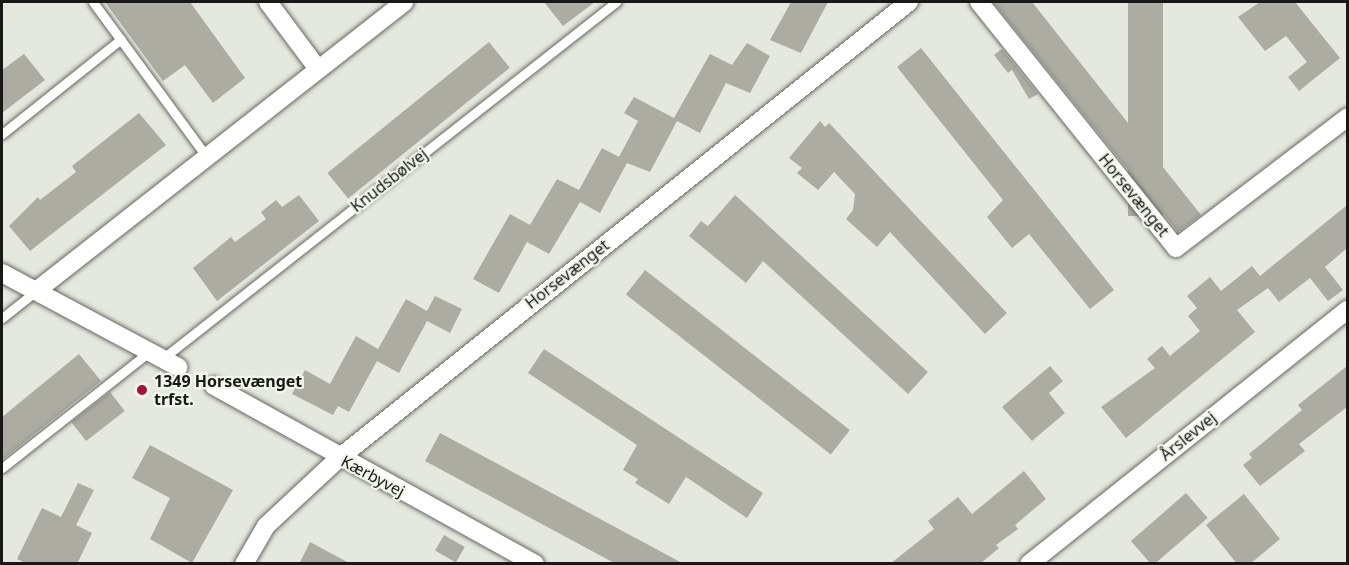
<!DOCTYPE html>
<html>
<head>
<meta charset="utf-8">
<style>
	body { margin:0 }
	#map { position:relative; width:1349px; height:565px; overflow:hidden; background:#e4e8de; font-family:"Noto Sans",sans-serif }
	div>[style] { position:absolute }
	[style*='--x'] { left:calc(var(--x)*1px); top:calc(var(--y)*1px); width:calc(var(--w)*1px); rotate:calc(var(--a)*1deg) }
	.building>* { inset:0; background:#adaca2; transform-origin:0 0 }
	.roads { filter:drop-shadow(0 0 2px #656960) drop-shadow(0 0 2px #656960) }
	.service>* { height:9px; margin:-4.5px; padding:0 4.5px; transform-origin:4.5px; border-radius:4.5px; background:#fff }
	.minor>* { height:18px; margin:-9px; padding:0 9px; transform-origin:9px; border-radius:9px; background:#fff }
	.dots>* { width:16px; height:16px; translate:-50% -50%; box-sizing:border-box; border:3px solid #f1f5eb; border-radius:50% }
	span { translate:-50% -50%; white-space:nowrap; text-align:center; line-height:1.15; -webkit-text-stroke:4.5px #f1f5eb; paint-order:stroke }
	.street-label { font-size:16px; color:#181916 }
	.poi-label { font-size:16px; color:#181916; font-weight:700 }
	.left { translate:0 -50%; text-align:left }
	.frame { position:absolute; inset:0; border:3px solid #181916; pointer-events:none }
</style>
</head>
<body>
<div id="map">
	<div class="building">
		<div style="clip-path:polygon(105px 2px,190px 2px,245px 78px,213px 103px,185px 65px,163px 81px)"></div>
		<div style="clip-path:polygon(544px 2px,595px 2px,563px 26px)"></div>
		<div style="clip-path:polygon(791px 2px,828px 2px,801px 53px,770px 40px)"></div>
		<div style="clip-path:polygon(993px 2px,1032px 2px,1201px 215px,1178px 232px)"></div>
		<div style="left:1128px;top:2px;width:35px;height:214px"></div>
		<div style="clip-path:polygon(1260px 2px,1295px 2px,1340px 58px,1299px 91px,1288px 77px,1307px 62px,1286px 36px,1265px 51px,1238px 17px)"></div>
		<div style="left:489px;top:42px;width:33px;height:208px;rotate:51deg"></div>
		<div style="clip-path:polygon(747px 43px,770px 56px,750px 93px,726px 83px,700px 133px,677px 121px,650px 172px,627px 163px,600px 213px,580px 202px,549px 254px,527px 242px,499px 293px,473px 279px,510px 214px,530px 225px,557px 179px,579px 190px,602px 148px,619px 157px,638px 121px,624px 113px,634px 97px,674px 118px,710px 54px,732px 65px)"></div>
		<div style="clip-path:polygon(921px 48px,1114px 290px,1090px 309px,1029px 234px,1012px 248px,987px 217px,1003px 200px,897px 67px)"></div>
		<div style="clip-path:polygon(1002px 49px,1038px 94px,1029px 99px,1012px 70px,1008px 73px,994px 55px)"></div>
		<div style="clip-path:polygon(24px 54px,45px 80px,2px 113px,2px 70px)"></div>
		<div style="clip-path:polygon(139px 113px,166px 145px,30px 251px,9px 226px,38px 197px,40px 200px,76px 172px,72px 166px)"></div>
		<div style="clip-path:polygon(820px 121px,825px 127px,829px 123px,1007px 313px,985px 334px,890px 232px,877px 247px,846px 219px,853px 210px,855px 194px,834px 172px,818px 190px,797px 173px,802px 168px,789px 158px)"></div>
		<div style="clip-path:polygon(299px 195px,319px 221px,217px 301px,193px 268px,231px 237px,235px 242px,266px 219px,261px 212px,276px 200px,282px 207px)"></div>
		<div style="clip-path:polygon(735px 195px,928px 372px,908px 394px,763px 261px,746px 283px,689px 236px,701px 221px,708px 226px)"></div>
		<div style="clip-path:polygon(1347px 205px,1347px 248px,1325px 267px,1343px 290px,1328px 301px,1310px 278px,1279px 302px,1268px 288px,1237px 310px,1255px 332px,1126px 438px,1101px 407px,1155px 368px,1147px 359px,1162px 346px,1170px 356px,1200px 331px,1188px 316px,1197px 308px,1187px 296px,1210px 277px,1221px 291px,1252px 266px,1260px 276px)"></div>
		<div style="left:645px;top:270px;width:260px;height:31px;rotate:38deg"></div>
		<div style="clip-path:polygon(435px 296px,462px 309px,450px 333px,427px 321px,399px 373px,377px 361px,349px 412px,338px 406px,333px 415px,292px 394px,305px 370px,330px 384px,356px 336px,378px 349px,406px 299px,427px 311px)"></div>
		<div style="clip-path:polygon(544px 349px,763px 493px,747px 518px,686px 477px,669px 504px,635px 483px,638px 479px,623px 470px,637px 445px,528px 373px)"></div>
		<div style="clip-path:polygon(79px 354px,101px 381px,2px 460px,2px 417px)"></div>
		<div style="clip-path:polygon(1050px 366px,1063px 381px,1049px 393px,1065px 413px,1032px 441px,1002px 407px)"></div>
		<div style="clip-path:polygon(1347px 366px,1347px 407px,1299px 444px,1305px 451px,1260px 486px,1243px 465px,1252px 458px,1249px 454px,1302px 410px,1298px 405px)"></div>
		<div style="left:110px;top:392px;width:24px;height:49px;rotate:52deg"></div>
		<div style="clip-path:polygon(440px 433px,684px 564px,616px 564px,425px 461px)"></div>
		<div style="clip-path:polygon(150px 445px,233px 490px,192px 563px,150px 539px,170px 498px,132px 478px)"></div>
		<div style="clip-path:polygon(1024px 471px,1046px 499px,1015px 525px,1018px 529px,996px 545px,999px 548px,980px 564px,890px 564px,934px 529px,928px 521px,958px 497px,972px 514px)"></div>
		<div style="clip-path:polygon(78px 483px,94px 490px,76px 525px,92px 533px,77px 564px,27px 564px,17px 559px,42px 508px,61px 517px)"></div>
		<div style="left:1186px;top:493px;width:33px;height:73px;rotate:49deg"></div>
		<div style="clip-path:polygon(1244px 494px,1280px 539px,1250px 564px,1237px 564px,1206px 525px)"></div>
		<div style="left:444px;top:535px;width:24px;height:18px;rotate:30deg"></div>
		<div style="clip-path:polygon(310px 542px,351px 564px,299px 564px)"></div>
	</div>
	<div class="roads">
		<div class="service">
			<div style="--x:93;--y:2;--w:192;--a:53.7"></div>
			<div style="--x:2;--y:134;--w:152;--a:-38.6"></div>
			<div style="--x:2;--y:318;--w:43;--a:-38.5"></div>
			<div style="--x:162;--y:359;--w:578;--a:-38.18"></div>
			<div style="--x:2;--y:468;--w:187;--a:-38.3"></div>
		</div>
		<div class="minor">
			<div style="--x:268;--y:2;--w:84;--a:53.3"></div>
			<div style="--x:979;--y:2;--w:315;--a:51.3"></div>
			<div style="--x:1176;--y:248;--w:216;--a:-37.3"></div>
			<div style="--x:2;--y:273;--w:200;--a:28.1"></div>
			<div style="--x:36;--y:291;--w:468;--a:-38.1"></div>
			<div style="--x:214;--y:386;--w:367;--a:29"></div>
			<div style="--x:244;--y:564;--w:44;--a:-59.9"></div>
			<div style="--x:266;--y:526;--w:100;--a:-43"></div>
			<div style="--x:339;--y:458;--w:730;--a:-38.66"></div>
			<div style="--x:1029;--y:564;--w:408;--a:-38.6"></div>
		</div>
	</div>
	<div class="dots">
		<div style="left:142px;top:390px;background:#a8103f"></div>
	</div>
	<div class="street-label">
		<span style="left:389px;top:180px;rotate:-38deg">Knudsbølvej</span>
		<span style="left:1134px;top:195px;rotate:51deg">Horsevænget</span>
		<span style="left:567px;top:274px;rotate:-38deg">Horsevænget</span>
		<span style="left:1188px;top:436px;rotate:-39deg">Årslevvej</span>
		<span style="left:373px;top:476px;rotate:28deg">Kærbyvej</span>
	</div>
	<div class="poi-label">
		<span class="left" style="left:154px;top:390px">1349 Horsevænget<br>trfst.</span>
	</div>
	<div class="frame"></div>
</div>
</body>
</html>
